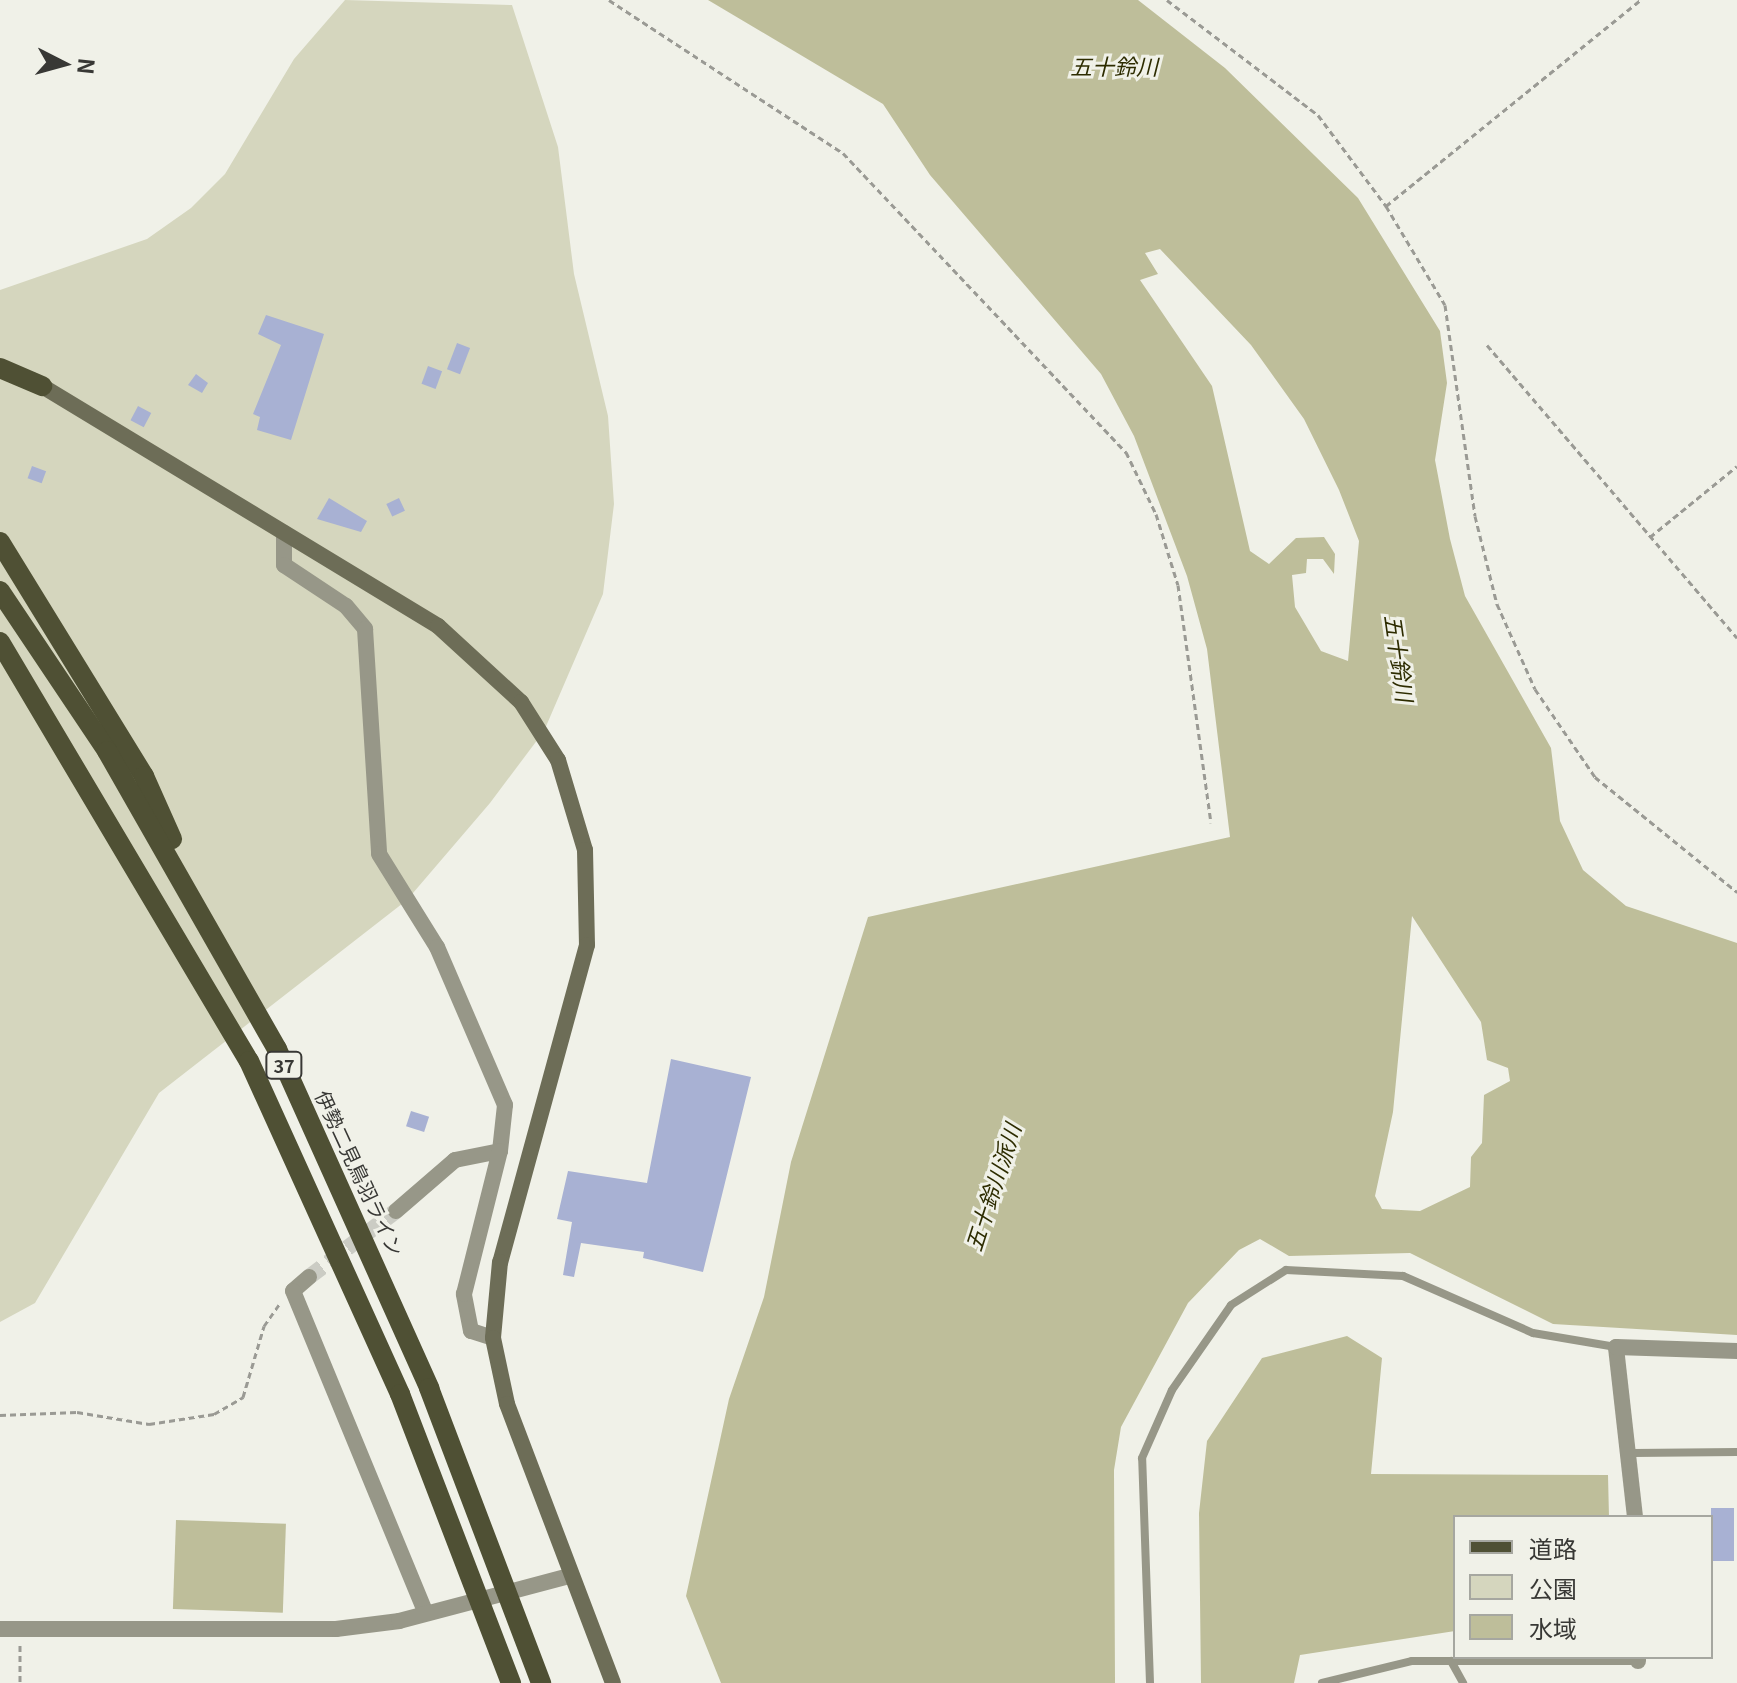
<!DOCTYPE html>
<html>
<head>
<meta charset="utf-8">
<style>
	body { margin:0 }
	#map { position:relative; width:1737px; height:1683px; overflow:hidden; background:#f0f1e8; font-family:Georgia,"Noto Sans JP",serif }
	div>[style] { position:absolute }
	[style*='--x'] { left:calc(var(--x)*1px); top:calc(var(--y)*1px); width:calc(var(--w)*1px); rotate:calc(var(--a)*1deg) }
	.green>* { inset:0; background:#d5d6be }
	.water>* { inset:0; background:#bebe9a; transform-origin:0 0 }
	.building>* { inset:0; background:#a8b1d3; transform-origin:0 0 }
	.street-tunnel>* { height:16px; margin-top:-8px; transform-origin:0; background:repeating-linear-gradient(90deg,#cbccc4 0 16px,transparent 0 24px) }
	.path>* { height:3px; margin-top:-1.5px; transform-origin:0; background:repeating-linear-gradient(90deg,#9a9a94 0 6px,transparent 0 10px) }
	.lane>* { height:8px; margin:-4px; padding:0 4px; transform-origin:4px; border-radius:4px; background:#979788 }
	.street>* { height:16px; margin:-8px; padding:0 8px; transform-origin:8px; border-radius:8px; background:#979788 }
	.secondary>* { height:16px; margin:-8px; padding:0 8px; transform-origin:8px; border-radius:8px; background:#6d6d57 }
	.primary>* { height:20px; margin:-10px; padding:0 10px; transform-origin:10px; border-radius:10px; background:#4f5034 }
	span { translate:-50% -50%; white-space:nowrap; text-align:center; line-height:1.15; -webkit-text-stroke:6px #f0f1e8; paint-order:stroke }
	.shield-label span { padding:2px 6px; background:#f0f1e8; border:2px solid; border-radius:6px; -webkit-text-stroke-width:0 }
	.shield-label { font-size:18px; color:#383835; font-weight:700 }
	.street-label { font-size:20px; color:#383835 }
	.water-label { font-size:22px; color:#2d2c00; font-style:italic }
	.legend { position:absolute; left:1453px; top:1515px; width:260px; height:144px; box-sizing:border-box; background:#f0f1e8; border:2px solid #a6a7a0; margin:0; padding:10px 14px; list-style:none; font-size:24px; color:#383835 }
	.legend li { display:flex; align-items:center; gap:16px; height:40px }
	.legend b { width:40px; border:2px solid #a6a7a0 }
	.north { position:absolute; left:24px; top:24px; width:80px; height:80px; -webkit-text-stroke:6px #f0f1e8; paint-order:stroke; rotate:96deg; font-size:22px; font-weight:700; line-height:32px; text-align:center; color:#383835 }
	.north::after { content:''; display:block; margin:auto; width:28px; height:36px; background:#383835; clip-path:polygon(50% 0,100% 100%,50% 72%,0 100%) }
</style>
</head>
<body>
<div id="map">
	<div class="green">
		<div style="clip-path:polygon(345px 0,512px 5px,558px 147px,574px 274px,608px 416px,614px 504px,603px 594px,544px 731px,490px 803px,407px 900px,159px 1093px,35px 1303px,0 1322px,0 290px,147px 239px,191px 208px,225px 174px,294px 59px)"></div>
	</div>
	<div class="water">
		<div style="clip-path:polygon(evenodd,708px 0,1138px 0,1225px 68px,1358px 198px,1440px 331px,1447px 383px,1435px 460px,1450px 539px,1465px 596px,1551px 748px,1560px 821px,1583px 870px,1626px 906px,1737px 943px,1737px 1335px,1553px 1324px,1410px 1253px,1289px 1256px,1260px 1239px,1239px 1250px,1188px 1303px,1121px 1427px,1114px 1470px,1115px 1683px,721px 1683px,686px 1596px,729px 1399px,764px 1297px,791px 1162px,868px 917px,1230px 837px,1207px 649px,1187px 576px,1134px 436px,1101px 374px,930px 175px,883px 104px,708px 0,1160px 249px,1251px 345px,1304px 419px,1339px 490px,1359px 541px,1348px 661px,1321px 651px,1295px 607px,1292px 575px,1306px 573px,1307px 559px,1323px 559px,1334px 574px,1335px 554px,1324px 537px,1296px 538px,1269px 564px,1250px 551px,1212px 386px,1140px 280px,1158px 274px,1145px 253px,1160px 249px,708px 0,1412px 916px,1481px 1022px,1487px 1060px,1508px 1068px,1510px 1081px,1484px 1095px,1482px 1143px,1471px 1157px,1470px 1187px,1420px 1211px,1382px 1209px,1375px 1196px,1393px 1112px,1412px 916px)"></div>
		<div style="clip-path:polygon(1347px 1336px,1382px 1358px,1371px 1474px,1608px 1475px,1609px 1517px,1455px 1517px,1455px 1631px,1300px 1655px,1294px 1683px,1201px 1683px,1199px 1513px,1207px 1441px,1262px 1358px)"></div>
		<div style="left:176px;top:1520px;width:110px;height:89px;rotate:2deg"></div>
	</div>
	<div class="building">
		<div style="clip-path:polygon(266px 315px,324px 334px,291px 440px,257px 430px,260px 417px,253px 414px,281px 345px,258px 334px)"></div>
		<div style="left:457px;top:343px;width:14px;height:28px;rotate:21deg"></div>
		<div style="left:428px;top:366px;width:15px;height:19px;rotate:20deg"></div>
		<div style="clip-path:polygon(196px 374px,208px 383px,202px 393px,188px 385px)"></div>
		<div style="left:138px;top:406px;width:15px;height:16px;rotate:28deg"></div>
		<div style="left:32px;top:466px;width:15px;height:13px;rotate:20deg"></div>
		<div style="clip-path:polygon(329px 498px,367px 521px,361px 532px,317px 519px)"></div>
		<div style="left:399px;top:498px;width:14px;height:14px;rotate:65deg"></div>
		<div style="clip-path:polygon(671px 1059px,751px 1077px,703px 1272px,643px 1258px,644px 1252px,581px 1243px,574px 1277px,563px 1275px,572px 1222px,557px 1219px,568px 1171px,647px 1183px)"></div>
		<div style="left:411px;top:1111px;width:19px;height:16px;rotate:18deg"></div>
		<div style="left:1711px;top:1508px;width:23px;height:53px"></div>
	</div>
	<div class="street-tunnel">
		<div style="--x:309;--y:1277;--w:109;--a:-37.2"></div>
	</div>
	<div class="path">
		<div style="--x:609;--y:0;--w:280;--a:33.2"></div>
		<div style="--x:843;--y:153;--w:412;--a:46.6"></div>
		<div style="--x:1126;--y:452;--w:69;--a:64.2"></div>
		<div style="--x:1156;--y:514;--w:74;--a:72.8"></div>
		<div style="--x:1178;--y:585;--w:240;--a:82.1"></div>
		<div style="--x:1167;--y:0;--w:190;--a:37.3"></div>
		<div style="--x:1318;--y:115;--w:114;--a:53.2"></div>
		<div style="--x:1386;--y:206;--w:115;--a:59.2"></div>
		<div style="--x:1445;--y:305;--w:213;--a:81.9"></div>
		<div style="--x:1475;--y:516;--w:91;--a:76"></div>
		<div style="--x:1497;--y:604;--w:93;--a:65.9"></div>
		<div style="--x:1535;--y:689;--w:107;--a:55.7"></div>
		<div style="--x:1595;--y:777;--w:183;--a:39"></div>
		<div style="--x:1386;--y:206;--w:327;--a:-39"></div>
		<div style="--x:1487;--y:345;--w:385;--a:49.5"></div>
		<div style="--x:1650;--y:537;--w:112;--a:-39.2"></div>
		<div style="--x:0;--y:1415;--w:77;--a:-2.2"></div>
		<div style="--x:77;--y:1412;--w:73;--a:9.5"></div>
		<div style="--x:149;--y:1424;--w:66;--a:-8.7"></div>
		<div style="--x:214;--y:1414;--w:34;--a:-30"></div>
		<div style="--x:243;--y:1397;--w:74;--a:-73.5"></div>
		<div style="--x:264;--y:1326;--w:29;--a:-55"></div>
		<div style="--x:20;--y:1645;--w:38;--a:90"></div>
	</div>
	<div class="lane">
		<div style="--x:1633;--y:1453;--w:104;--a:-0.6"></div>
		<div style="--x:1451;--y:1661;--w:25;--a:61"></div>
		<div style="--x:1150;--y:1683;--w:225;--a:-92"></div>
		<div style="--x:1142;--y:1458;--w:74;--a:-66.2"></div>
		<div style="--x:1172;--y:1390;--w:103;--a:-55.2"></div>
		<div style="--x:1231;--y:1305;--w:65;--a:-32.5"></div>
		<div style="--x:1286;--y:1270;--w:117;--a:2.9"></div>
		<div style="--x:1403;--y:1276;--w:142;--a:23.7"></div>
		<div style="--x:1533;--y:1333;--w:84;--a:9.6"></div>
		<div style="--x:1322;--y:1683;--w:93;--a:-13.7"></div>
		<div style="--x:1412;--y:1661;--w:226;--a:0"></div>
	</div>
	<div class="street">
		<div style="--x:284;--y:533;--w:32;--a:90"></div>
		<div style="--x:284;--y:565;--w:74;--a:33.5"></div>
		<div style="--x:346;--y:606;--w:30;--a:50"></div>
		<div style="--x:365;--y:629;--w:225;--a:86.4"></div>
		<div style="--x:379;--y:854;--w:110;--a:58.1"></div>
		<div style="--x:437;--y:947;--w:172;--a:66.7"></div>
		<div style="--x:505;--y:1105;--w:46;--a:96.2"></div>
		<div style="--x:500;--y:1151;--w:46;--a:168.7"></div>
		<div style="--x:455;--y:1160;--w:78;--a:139.2"></div>
		<div style="--x:309;--y:1277;--w:21;--a:139"></div>
		<div style="--x:293;--y:1291;--w:346;--a:67.6"></div>
		<div style="--x:493;--y:1338;--w:23;--a:-162"></div>
		<div style="--x:471;--y:1331;--w:38;--a:-101"></div>
		<div style="--x:464;--y:1294;--w:147;--a:-75.9"></div>
		<div style="--x:1635;--y:1517;--w:171;--a:-96.4"></div>
		<div style="--x:1616;--y:1347;--w:121;--a:1.9"></div>
		<div style="--x:0;--y:1629;--w:336;--a:0"></div>
		<div style="--x:336;--y:1629;--w:64;--a:-7.2"></div>
		<div style="--x:399;--y:1621;--w:176;--a:-14.8"></div>
		<div style="--x:1638;--y:1657;--w:4;--a:90"></div>
	</div>
	<div class="secondary">
		<div style="--x:32;--y:380;--w:475;--a:31.2"></div>
		<div style="--x:438;--y:626;--w:113;--a:42.5"></div>
		<div style="--x:521;--y:702;--w:69;--a:57.5"></div>
		<div style="--x:558;--y:760;--w:94;--a:73.3"></div>
		<div style="--x:585;--y:850;--w:95;--a:88.8"></div>
		<div style="--x:587;--y:945;--w:329;--a:105.3"></div>
		<div style="--x:500;--y:1262;--w:76;--a:95.3"></div>
		<div style="--x:493;--y:1338;--w:67;--a:78"></div>
		<div style="--x:507;--y:1404;--w:298;--a:69.2"></div>
	</div>
	<div class="primary">
		<div style="--x:0;--y:368;--w:46;--a:23.2"></div>
		<div style="--x:0;--y:542;--w:275;--a:58.4"></div>
		<div style="--x:144;--y:776;--w:69;--a:66"></div>
		<div style="--x:0;--y:591;--w:192;--a:56.2"></div>
		<div style="--x:107;--y:751;--w:343;--a:60.3"></div>
		<div style="--x:277;--y:1049;--w:372;--a:65.8"></div>
		<div style="--x:429;--y:1388;--w:316;--a:69.2"></div>
		<div style="--x:0;--y:642;--w:487;--a:59.3"></div>
		<div style="--x:249;--y:1061;--w:366;--a:65.6"></div>
		<div style="--x:400;--y:1394;--w:310;--a:69"></div>
	</div>
	<div class="shield-label">
		<span style="left:284px;top:1065px">37</span>
	</div>
	<div class="street-label">
		<span style="left:360px;top:1173px;rotate:65deg">伊勢二見鳥羽ライン</span>
	</div>
	<div class="water-label">
		<span style="left:1114px;top:66px">五十鈴川</span>
		<span style="left:1400px;top:658px;rotate:82deg">五十鈴川</span>
		<span style="left:992px;top:1187px;rotate:-72deg">五十鈴川派川</span>
	</div>
	<ul class="legend">
	<li><b style="height:10px;background:#4f5034"></b>道路</li>
	<li><b style="height:22px;background:#d5d6be"></b>公園</li>
	<li><b style="height:22px;background:#bebe9a"></b>水域</li>
	</ul>
	<div class="north">N</div>
</div>
</body>
</html>
